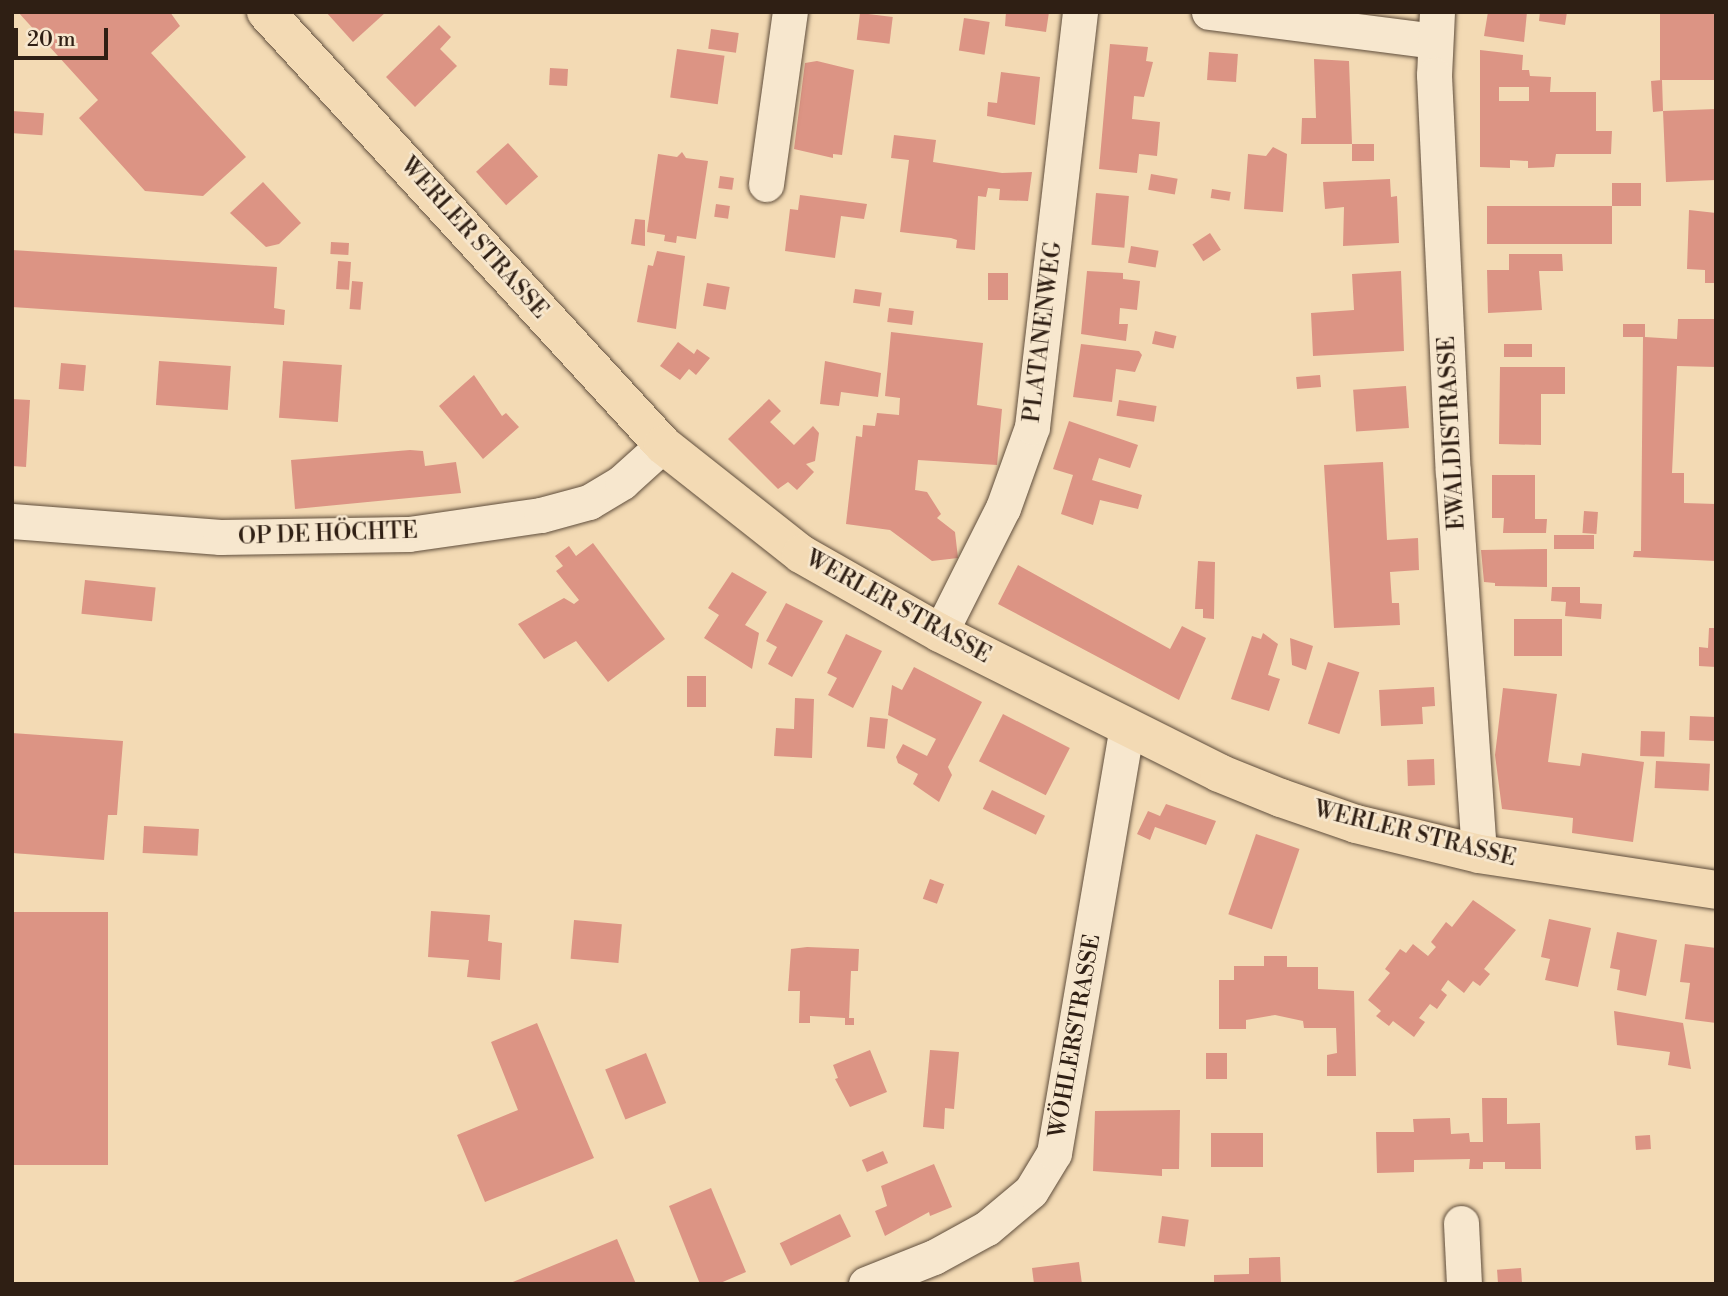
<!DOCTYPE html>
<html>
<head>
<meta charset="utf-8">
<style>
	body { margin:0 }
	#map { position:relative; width:1728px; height:1296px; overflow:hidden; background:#f3dab4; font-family:"Libre Bodoni",serif }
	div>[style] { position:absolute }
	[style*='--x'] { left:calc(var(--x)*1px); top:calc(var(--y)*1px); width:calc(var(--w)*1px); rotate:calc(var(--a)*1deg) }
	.building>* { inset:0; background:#dc9484; transform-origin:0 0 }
	.roads { filter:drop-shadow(0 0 2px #604e3c) drop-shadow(0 0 2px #604e3c) }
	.street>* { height:35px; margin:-17.5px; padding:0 17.5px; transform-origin:17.5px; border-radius:17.5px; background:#f7e7ce }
	.primary>* { height:38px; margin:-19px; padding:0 19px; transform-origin:19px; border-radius:19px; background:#f3dab4 }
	span { translate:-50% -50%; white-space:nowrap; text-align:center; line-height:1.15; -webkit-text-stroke:5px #f7e7ce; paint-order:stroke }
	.street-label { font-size:23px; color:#2f1f14 }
	.frame { position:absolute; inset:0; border:14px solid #2f1f14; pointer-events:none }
	.scale { position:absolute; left:14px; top:28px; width:94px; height:32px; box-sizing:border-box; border:4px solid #2f1f14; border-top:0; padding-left:9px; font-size:21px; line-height:24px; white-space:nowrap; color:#2f1f14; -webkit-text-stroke:5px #f7e7ce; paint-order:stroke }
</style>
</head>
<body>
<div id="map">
	<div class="building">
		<div style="clip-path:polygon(18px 12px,170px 12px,180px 26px,151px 53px,246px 157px,203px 196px,145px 191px,79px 118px,98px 100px)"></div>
		<div style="clip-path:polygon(326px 12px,386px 12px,353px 42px)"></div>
		<div style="clip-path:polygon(1006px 12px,1049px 12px,1046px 32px,1005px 26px)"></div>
		<div style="clip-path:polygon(1488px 12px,1527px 12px,1524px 42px,1484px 36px)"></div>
		<div style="clip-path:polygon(1540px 12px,1567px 12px,1565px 25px,1539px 21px)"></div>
		<div style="left:1660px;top:12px;width:56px;height:68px"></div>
		<div style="left:860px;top:13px;width:33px;height:27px;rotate:7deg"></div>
		<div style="left:964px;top:18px;width:26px;height:33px;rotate:9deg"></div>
		<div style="clip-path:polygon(439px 25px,451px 37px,440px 49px,457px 66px,415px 107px,386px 77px)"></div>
		<div style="left:711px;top:29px;width:28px;height:20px;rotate:8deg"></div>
		<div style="clip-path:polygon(1110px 44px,1148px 47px,1146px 61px,1153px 62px,1144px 97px,1134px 96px,1132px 119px,1160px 122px,1157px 156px,1139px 154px,1137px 173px,1099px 169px)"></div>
		<div style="left:677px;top:49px;width:48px;height:49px;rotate:8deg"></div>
		<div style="clip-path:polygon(evenodd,1480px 50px,1523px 55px,1522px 70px,1529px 70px,1530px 76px,1551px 77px,1550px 92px,1596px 92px,1596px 131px,1612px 131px,1611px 154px,1556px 154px,1554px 167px,1528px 168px,1528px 161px,1510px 160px,1510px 168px,1480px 167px,1480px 50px,1499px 87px,1529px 87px,1529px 101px,1499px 101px,1499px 87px)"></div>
		<div style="left:1209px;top:52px;width:29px;height:28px;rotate:4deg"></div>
		<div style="clip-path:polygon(1314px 59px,1349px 61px,1352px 144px,1301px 144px,1302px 118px,1316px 118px)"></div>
		<div style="clip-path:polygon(817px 61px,854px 70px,842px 155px,833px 154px,833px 158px,794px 149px,805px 63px)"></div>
		<div style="left:550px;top:68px;width:18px;height:17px;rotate:3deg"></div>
		<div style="clip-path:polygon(1001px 72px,1040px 77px,1035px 125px,987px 116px,988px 102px,997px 103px)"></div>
		<div style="clip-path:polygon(1662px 80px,1663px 111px,1716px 109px,1716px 180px,1666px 182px,1663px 111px,1653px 112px,1651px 81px)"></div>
		<div style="left:12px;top:111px;width:32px;height:22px;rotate:4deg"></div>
		<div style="clip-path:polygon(894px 135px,936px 140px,933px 162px,1002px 173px,1032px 172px,1028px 201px,999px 200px,1000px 189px,988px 188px,986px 197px,978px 196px,975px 250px,956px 248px,957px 240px,951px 238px,900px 232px,909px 160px,891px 158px)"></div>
		<div style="left:508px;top:143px;width:45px;height:43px;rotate:48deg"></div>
		<div style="left:1352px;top:144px;width:22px;height:17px"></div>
		<div style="clip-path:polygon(1273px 147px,1287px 154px,1283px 212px,1244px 209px,1248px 154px,1266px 156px)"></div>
		<div style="clip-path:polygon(682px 152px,686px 158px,708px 161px,696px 239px,677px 236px,676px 243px,664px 241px,665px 235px,647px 232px,658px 154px,677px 157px)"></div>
		<div style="left:1151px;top:174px;width:27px;height:16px;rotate:10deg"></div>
		<div style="left:720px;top:176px;width:14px;height:12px;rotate:8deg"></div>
		<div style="clip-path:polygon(1390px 179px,1391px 197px,1397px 196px,1399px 243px,1343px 246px,1344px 207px,1325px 209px,1323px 182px)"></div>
		<div style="clip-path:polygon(263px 182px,301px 223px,279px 244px,266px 247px,230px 213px)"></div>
		<div style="left:1612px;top:183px;width:29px;height:23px"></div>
		<div style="left:1212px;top:189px;width:19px;height:9px;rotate:9deg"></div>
		<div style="left:1096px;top:193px;width:33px;height:52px;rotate:5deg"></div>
		<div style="clip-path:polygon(800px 195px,867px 204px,864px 219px,841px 216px,835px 258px,785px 251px,790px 209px,798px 210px)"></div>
		<div style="left:716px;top:204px;width:14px;height:13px;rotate:8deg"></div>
		<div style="left:1487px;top:206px;width:125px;height:38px"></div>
		<div style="clip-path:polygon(1689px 210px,1716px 213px,1716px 283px,1705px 283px,1705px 270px,1687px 269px)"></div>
		<div style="clip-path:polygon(635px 219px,645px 220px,645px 246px,631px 244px)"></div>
		<div style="left:1210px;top:233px;width:20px;height:21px;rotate:57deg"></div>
		<div style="left:331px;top:242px;width:18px;height:12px;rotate:3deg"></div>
		<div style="left:1131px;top:246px;width:28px;height:17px;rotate:10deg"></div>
		<div style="clip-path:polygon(12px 250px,277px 267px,274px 308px,285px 310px,284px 325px,12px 307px)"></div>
		<div style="clip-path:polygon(657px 251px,685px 256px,676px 329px,637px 322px,648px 265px,653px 266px)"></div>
		<div style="clip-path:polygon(1509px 254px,1562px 254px,1563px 271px,1539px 271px,1542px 310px,1488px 313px,1487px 270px,1509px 270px)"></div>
		<div style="left:338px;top:261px;width:13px;height:28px;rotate:4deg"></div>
		<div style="clip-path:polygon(1087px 271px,1123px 273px,1123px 279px,1140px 281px,1137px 310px,1120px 308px,1119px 324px,1128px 324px,1126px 341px,1081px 334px)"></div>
		<div style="clip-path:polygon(1401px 271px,1404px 351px,1313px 356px,1311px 313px,1354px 310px,1352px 274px)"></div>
		<div style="left:988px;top:273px;width:20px;height:27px"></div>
		<div style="left:352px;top:281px;width:11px;height:28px;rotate:5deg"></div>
		<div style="left:707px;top:283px;width:23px;height:23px;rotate:10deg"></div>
		<div style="left:855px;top:289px;width:27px;height:14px;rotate:8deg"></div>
		<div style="left:889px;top:308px;width:25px;height:14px;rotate:7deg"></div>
		<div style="clip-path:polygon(1678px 319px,1716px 319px,1716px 367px,1677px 366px,1672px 473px,1684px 473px,1684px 503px,1716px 504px,1716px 561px,1633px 557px,1634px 551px,1641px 551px,1643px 337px,1623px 337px,1623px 324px,1645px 324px,1645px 337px,1677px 339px)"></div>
		<div style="left:1155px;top:331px;width:22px;height:13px;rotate:13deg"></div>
		<div style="clip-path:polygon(891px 332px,983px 343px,977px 405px,1002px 409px,997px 465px,918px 460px,915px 490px,927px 492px,941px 514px,937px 518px,955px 532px,958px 558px,932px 561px,890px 530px,846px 524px,856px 436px,862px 437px,863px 425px,875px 426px,877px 413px,899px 415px,900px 398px,885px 396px)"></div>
		<div style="clip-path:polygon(678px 342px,694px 354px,697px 349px,710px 358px,696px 375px,689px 369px,680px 380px,660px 366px)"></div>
		<div style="clip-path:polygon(1081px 344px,1139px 351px,1142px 355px,1135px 372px,1116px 369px,1112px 402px,1073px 397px)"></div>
		<div style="left:1504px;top:344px;width:28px;height:13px"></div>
		<div style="left:159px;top:361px;width:72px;height:44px;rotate:4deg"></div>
		<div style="left:283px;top:361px;width:59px;height:57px;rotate:4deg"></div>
		<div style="clip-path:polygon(825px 361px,881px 373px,878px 397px,841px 392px,839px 406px,820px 404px)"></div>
		<div style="left:61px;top:363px;width:25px;height:26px;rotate:5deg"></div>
		<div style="clip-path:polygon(1500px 367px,1565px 367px,1565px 394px,1541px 394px,1541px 445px,1499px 444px)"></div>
		<div style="clip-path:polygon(474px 375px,502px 416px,506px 413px,519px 427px,483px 459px,439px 406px)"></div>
		<div style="left:1320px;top:375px;width:12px;height:24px;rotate:85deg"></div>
		<div style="left:1406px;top:386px;width:42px;height:53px;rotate:86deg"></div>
		<div style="clip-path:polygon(12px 399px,30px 400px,26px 467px,12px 466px)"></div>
		<div style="clip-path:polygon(769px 399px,781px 411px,770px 422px,794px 445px,813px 426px,819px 433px,815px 461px,806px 464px,814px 472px,797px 490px,788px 482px,778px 489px,728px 439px)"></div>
		<div style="left:1119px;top:400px;width:38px;height:16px;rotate:9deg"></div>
		<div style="clip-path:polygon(1069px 421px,1138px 445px,1130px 468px,1099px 458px,1092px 480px,1142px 495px,1138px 509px,1100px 500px,1093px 525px,1061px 514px,1073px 475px,1053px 469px)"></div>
		<div style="clip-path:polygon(410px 450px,423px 451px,425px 466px,456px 462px,461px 493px,295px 509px,291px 460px)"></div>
		<div style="clip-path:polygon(1383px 462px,1387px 540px,1418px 538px,1419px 570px,1390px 572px,1392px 603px,1399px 603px,1400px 625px,1334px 628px,1324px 465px)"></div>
		<div style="clip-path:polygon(1492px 475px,1535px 475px,1535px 519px,1547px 519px,1546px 533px,1503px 533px,1504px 518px,1492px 518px)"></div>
		<div style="left:1584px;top:511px;width:14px;height:22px;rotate:4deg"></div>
		<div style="left:1554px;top:535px;width:40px;height:14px"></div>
		<div style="clip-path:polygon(593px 543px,665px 639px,608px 682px,576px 641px,544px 659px,518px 624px,564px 598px,574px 604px,579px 600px,556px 571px,563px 566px,555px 556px,569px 546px,576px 556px)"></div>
		<div style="clip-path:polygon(1547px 549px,1547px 587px,1495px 586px,1495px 583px,1484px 582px,1481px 550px)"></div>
		<div style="clip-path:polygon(1198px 561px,1215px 562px,1214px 619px,1203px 618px,1203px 609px,1195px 609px)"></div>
		<div style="clip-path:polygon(1018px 565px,1170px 649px,1182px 626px,1206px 638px,1179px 700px,998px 604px)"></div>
		<div style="clip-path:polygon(732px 572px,767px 592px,745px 625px,759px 633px,752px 669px,704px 638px,719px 615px,708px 608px)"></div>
		<div style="left:85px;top:580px;width:71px;height:34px;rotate:6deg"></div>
		<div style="clip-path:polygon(1552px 587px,1580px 587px,1580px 603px,1602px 604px,1601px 619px,1565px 616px,1566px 602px,1551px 601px)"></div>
		<div style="clip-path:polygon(786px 603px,823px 621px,792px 677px,768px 664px,777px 647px,766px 641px)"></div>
		<div style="left:1562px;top:619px;width:37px;height:48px;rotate:90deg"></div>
		<div style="clip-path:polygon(1709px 628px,1716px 628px,1716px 667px,1699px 666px,1699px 647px,1708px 648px)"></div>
		<div style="clip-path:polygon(1263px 633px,1278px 644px,1268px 675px,1280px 679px,1269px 711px,1231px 699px,1252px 636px,1261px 639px)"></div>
		<div style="clip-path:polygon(846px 634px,882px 651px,853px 708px,828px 695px,837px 678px,827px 673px)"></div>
		<div style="clip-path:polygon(1290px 638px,1313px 646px,1306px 670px,1292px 665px)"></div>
		<div style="left:1328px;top:662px;width:33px;height:65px;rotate:18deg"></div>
		<div style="clip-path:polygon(914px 667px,982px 702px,948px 767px,952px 775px,939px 802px,913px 784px,918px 774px,898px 763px,896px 757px,903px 744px,927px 756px,936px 739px,888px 715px,892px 685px,902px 690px)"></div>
		<div style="left:687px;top:676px;width:19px;height:31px"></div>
		<div style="clip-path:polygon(1434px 687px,1435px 706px,1422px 707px,1423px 724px,1381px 726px,1379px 690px)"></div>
		<div style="clip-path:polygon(1503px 688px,1557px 694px,1548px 762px,1580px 766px,1582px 753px,1644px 762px,1633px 842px,1572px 833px,1573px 818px,1502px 809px,1495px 755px)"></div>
		<div style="clip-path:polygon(795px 698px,814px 699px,812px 758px,774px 756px,776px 728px,794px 729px)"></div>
		<div style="left:1003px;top:714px;width:75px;height:53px;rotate:27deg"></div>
		<div style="left:1690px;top:716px;width:26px;height:24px;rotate:2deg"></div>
		<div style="left:870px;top:717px;width:18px;height:30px;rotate:6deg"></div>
		<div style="left:1641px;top:731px;width:24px;height:25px;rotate:2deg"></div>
		<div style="clip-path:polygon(12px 733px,123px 741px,117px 815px,108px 815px,104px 860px,12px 853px)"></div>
		<div style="left:1434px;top:759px;width:26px;height:27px;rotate:88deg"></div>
		<div style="left:1656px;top:761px;width:54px;height:27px;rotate:3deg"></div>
		<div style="left:992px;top:790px;width:59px;height:21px;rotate:26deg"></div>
		<div style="clip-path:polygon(1166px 804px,1216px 821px,1206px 845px,1155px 827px,1150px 840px,1137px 834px,1148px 811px,1160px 816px)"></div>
		<div style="left:144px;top:826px;width:55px;height:27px;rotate:3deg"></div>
		<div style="left:1256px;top:834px;width:46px;height:85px;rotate:19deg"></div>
		<div style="left:930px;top:879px;width:15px;height:21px;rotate:20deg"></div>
		<div style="clip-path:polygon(1473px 900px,1516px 930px,1484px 969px,1490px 974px,1480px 986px,1473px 981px,1464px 993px,1448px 980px,1441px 990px,1447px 995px,1437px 1009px,1430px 1004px,1419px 1018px,1425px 1022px,1414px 1037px,1393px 1021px,1389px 1026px,1376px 1016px,1381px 1011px,1368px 1000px,1390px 973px,1385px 969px,1400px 949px,1406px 953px,1413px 944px,1428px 956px,1436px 947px,1431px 942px,1446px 922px,1452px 927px)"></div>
		<div style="clip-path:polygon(431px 911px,490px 915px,488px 941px,502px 943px,500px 980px,467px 977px,469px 960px,428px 957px)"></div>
		<div style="left:12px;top:912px;width:96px;height:253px"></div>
		<div style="clip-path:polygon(1549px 919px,1591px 928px,1578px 987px,1545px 980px,1550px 959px,1541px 957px)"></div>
		<div style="left:574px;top:920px;width:48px;height:39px;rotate:5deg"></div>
		<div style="clip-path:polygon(1617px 932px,1657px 940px,1646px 996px,1617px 990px,1620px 970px,1610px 968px)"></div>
		<div style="clip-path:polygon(1685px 944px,1716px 948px,1716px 1023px,1685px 1019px,1690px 983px,1680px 982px)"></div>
		<div style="clip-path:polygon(807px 947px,859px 949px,858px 971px,851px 971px,849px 1018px,854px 1018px,854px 1025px,845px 1025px,845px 1018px,810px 1016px,810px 1023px,799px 1023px,800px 991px,788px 991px,791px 949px)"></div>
		<div style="clip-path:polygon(1264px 956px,1287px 956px,1287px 967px,1318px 967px,1318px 989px,1354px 991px,1356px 1076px,1327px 1076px,1327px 1055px,1337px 1053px,1336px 1028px,1304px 1028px,1303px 1021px,1275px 1015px,1246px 1020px,1246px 1029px,1219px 1029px,1219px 980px,1234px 980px,1234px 966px,1264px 966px)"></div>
		<div style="clip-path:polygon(1614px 1011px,1683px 1023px,1691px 1069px,1668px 1065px,1670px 1052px,1617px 1045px)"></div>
		<div style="clip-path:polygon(537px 1023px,594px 1158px,485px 1202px,457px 1135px,518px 1110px,491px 1042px)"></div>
		<div style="clip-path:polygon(870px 1050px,887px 1092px,850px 1107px,835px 1079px,838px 1078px,833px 1065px)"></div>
		<div style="clip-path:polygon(930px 1050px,959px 1052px,954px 1109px,945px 1108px,944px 1129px,923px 1127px)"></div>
		<div style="left:646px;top:1053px;width:54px;height:44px;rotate:68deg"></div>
		<div style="left:1206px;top:1053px;width:21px;height:26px"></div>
		<div style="clip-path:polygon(1482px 1098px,1507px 1098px,1507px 1124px,1540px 1123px,1541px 1169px,1505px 1169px,1505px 1162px,1483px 1162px,1483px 1169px,1469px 1169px,1470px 1159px,1414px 1160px,1414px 1172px,1377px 1173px,1376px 1132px,1414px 1132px,1413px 1119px,1450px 1118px,1451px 1134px,1469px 1133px,1470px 1142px,1483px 1142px)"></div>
		<div style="clip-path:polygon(1180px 1110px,1179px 1169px,1162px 1169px,1162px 1176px,1093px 1171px,1095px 1111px)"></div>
		<div style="left:1211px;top:1133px;width:52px;height:34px"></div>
		<div style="left:1650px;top:1135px;width:14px;height:15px;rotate:86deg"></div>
		<div style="left:883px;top:1151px;width:13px;height:23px;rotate:67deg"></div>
		<div style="clip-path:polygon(934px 1164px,952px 1207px,930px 1216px,929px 1212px,885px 1236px,875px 1211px,887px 1206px,881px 1186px)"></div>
		<div style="clip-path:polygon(711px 1188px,746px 1272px,718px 1284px,700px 1284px,669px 1206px)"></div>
		<div style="left:840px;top:1214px;width:25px;height:67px;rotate:64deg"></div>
		<div style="left:1162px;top:1216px;width:27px;height:27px;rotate:8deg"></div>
		<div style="clip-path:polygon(617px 1239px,636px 1284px,508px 1284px)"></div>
		<div style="clip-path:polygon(1280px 1257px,1281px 1284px,1214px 1284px,1214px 1275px,1249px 1274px,1249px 1258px)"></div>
		<div style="clip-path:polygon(1079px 1262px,1082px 1284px,1034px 1284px,1032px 1268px)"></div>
		<div style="left:1521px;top:1268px;width:16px;height:24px;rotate:86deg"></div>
	</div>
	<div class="roads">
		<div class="street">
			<div style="--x:1209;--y:12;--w:227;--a:7.3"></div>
			<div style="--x:1437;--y:12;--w:63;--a:92.7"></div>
			<div style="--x:1434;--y:75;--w:397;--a:87.3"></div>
			<div style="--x:1453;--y:472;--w:383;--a:86.1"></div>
			<div style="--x:766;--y:184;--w:174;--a:-82.1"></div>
			<div style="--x:12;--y:521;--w:209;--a:4.4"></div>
			<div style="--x:220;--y:537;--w:189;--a:-0.9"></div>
			<div style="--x:409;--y:534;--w:133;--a:-8.2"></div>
			<div style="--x:541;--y:515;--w:50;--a:-15.2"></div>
			<div style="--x:589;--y:502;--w:39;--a:-31"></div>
			<div style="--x:622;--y:482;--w:55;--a:-42.1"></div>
			<div style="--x:940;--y:633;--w:140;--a:-63.3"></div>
			<div style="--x:1003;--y:508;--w:86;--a:-70.3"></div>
			<div style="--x:1032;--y:427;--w:418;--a:-83.4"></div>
			<div style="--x:1461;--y:1223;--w:61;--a:87.2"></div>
			<div style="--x:866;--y:1284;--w:73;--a:-21.7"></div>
			<div style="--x:934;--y:1257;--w:60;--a:-28.7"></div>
			<div style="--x:987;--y:1228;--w:57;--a:-40.1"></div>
			<div style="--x:1031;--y:1191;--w:44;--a:-58.8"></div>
			<div style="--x:1054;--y:1153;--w:431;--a:-80.3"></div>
		</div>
		<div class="primary">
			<div style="--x:266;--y:12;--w:587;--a:47.48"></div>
			<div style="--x:663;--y:445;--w:176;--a:38.3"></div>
			<div style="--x:801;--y:554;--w:160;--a:29.6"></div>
			<div style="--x:940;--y:633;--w:312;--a:26.6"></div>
			<div style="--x:1219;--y:773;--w:67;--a:22"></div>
			<div style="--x:1281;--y:798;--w:79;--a:19.1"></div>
			<div style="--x:1356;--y:824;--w:127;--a:13.7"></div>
			<div style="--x:1479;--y:854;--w:240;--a:8.6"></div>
		</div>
	</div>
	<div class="street-label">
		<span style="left:474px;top:238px;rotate:48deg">WERLER STRASSE</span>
		<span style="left:1043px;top:332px;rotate:-83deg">PLATANENWEG</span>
		<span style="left:1452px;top:433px;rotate:-93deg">EWALDISTRASSE</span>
		<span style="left:328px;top:534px;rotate:-2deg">OP DE HÖCHTE</span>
		<span style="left:898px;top:607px;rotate:29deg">WERLER STRASSE</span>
		<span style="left:1415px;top:834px;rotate:14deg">WERLER STRASSE</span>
		<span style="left:1075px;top:1036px;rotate:-80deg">WÖHLERSTRASSE</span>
	</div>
	<div class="frame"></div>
	<div class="scale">20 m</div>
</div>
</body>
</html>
